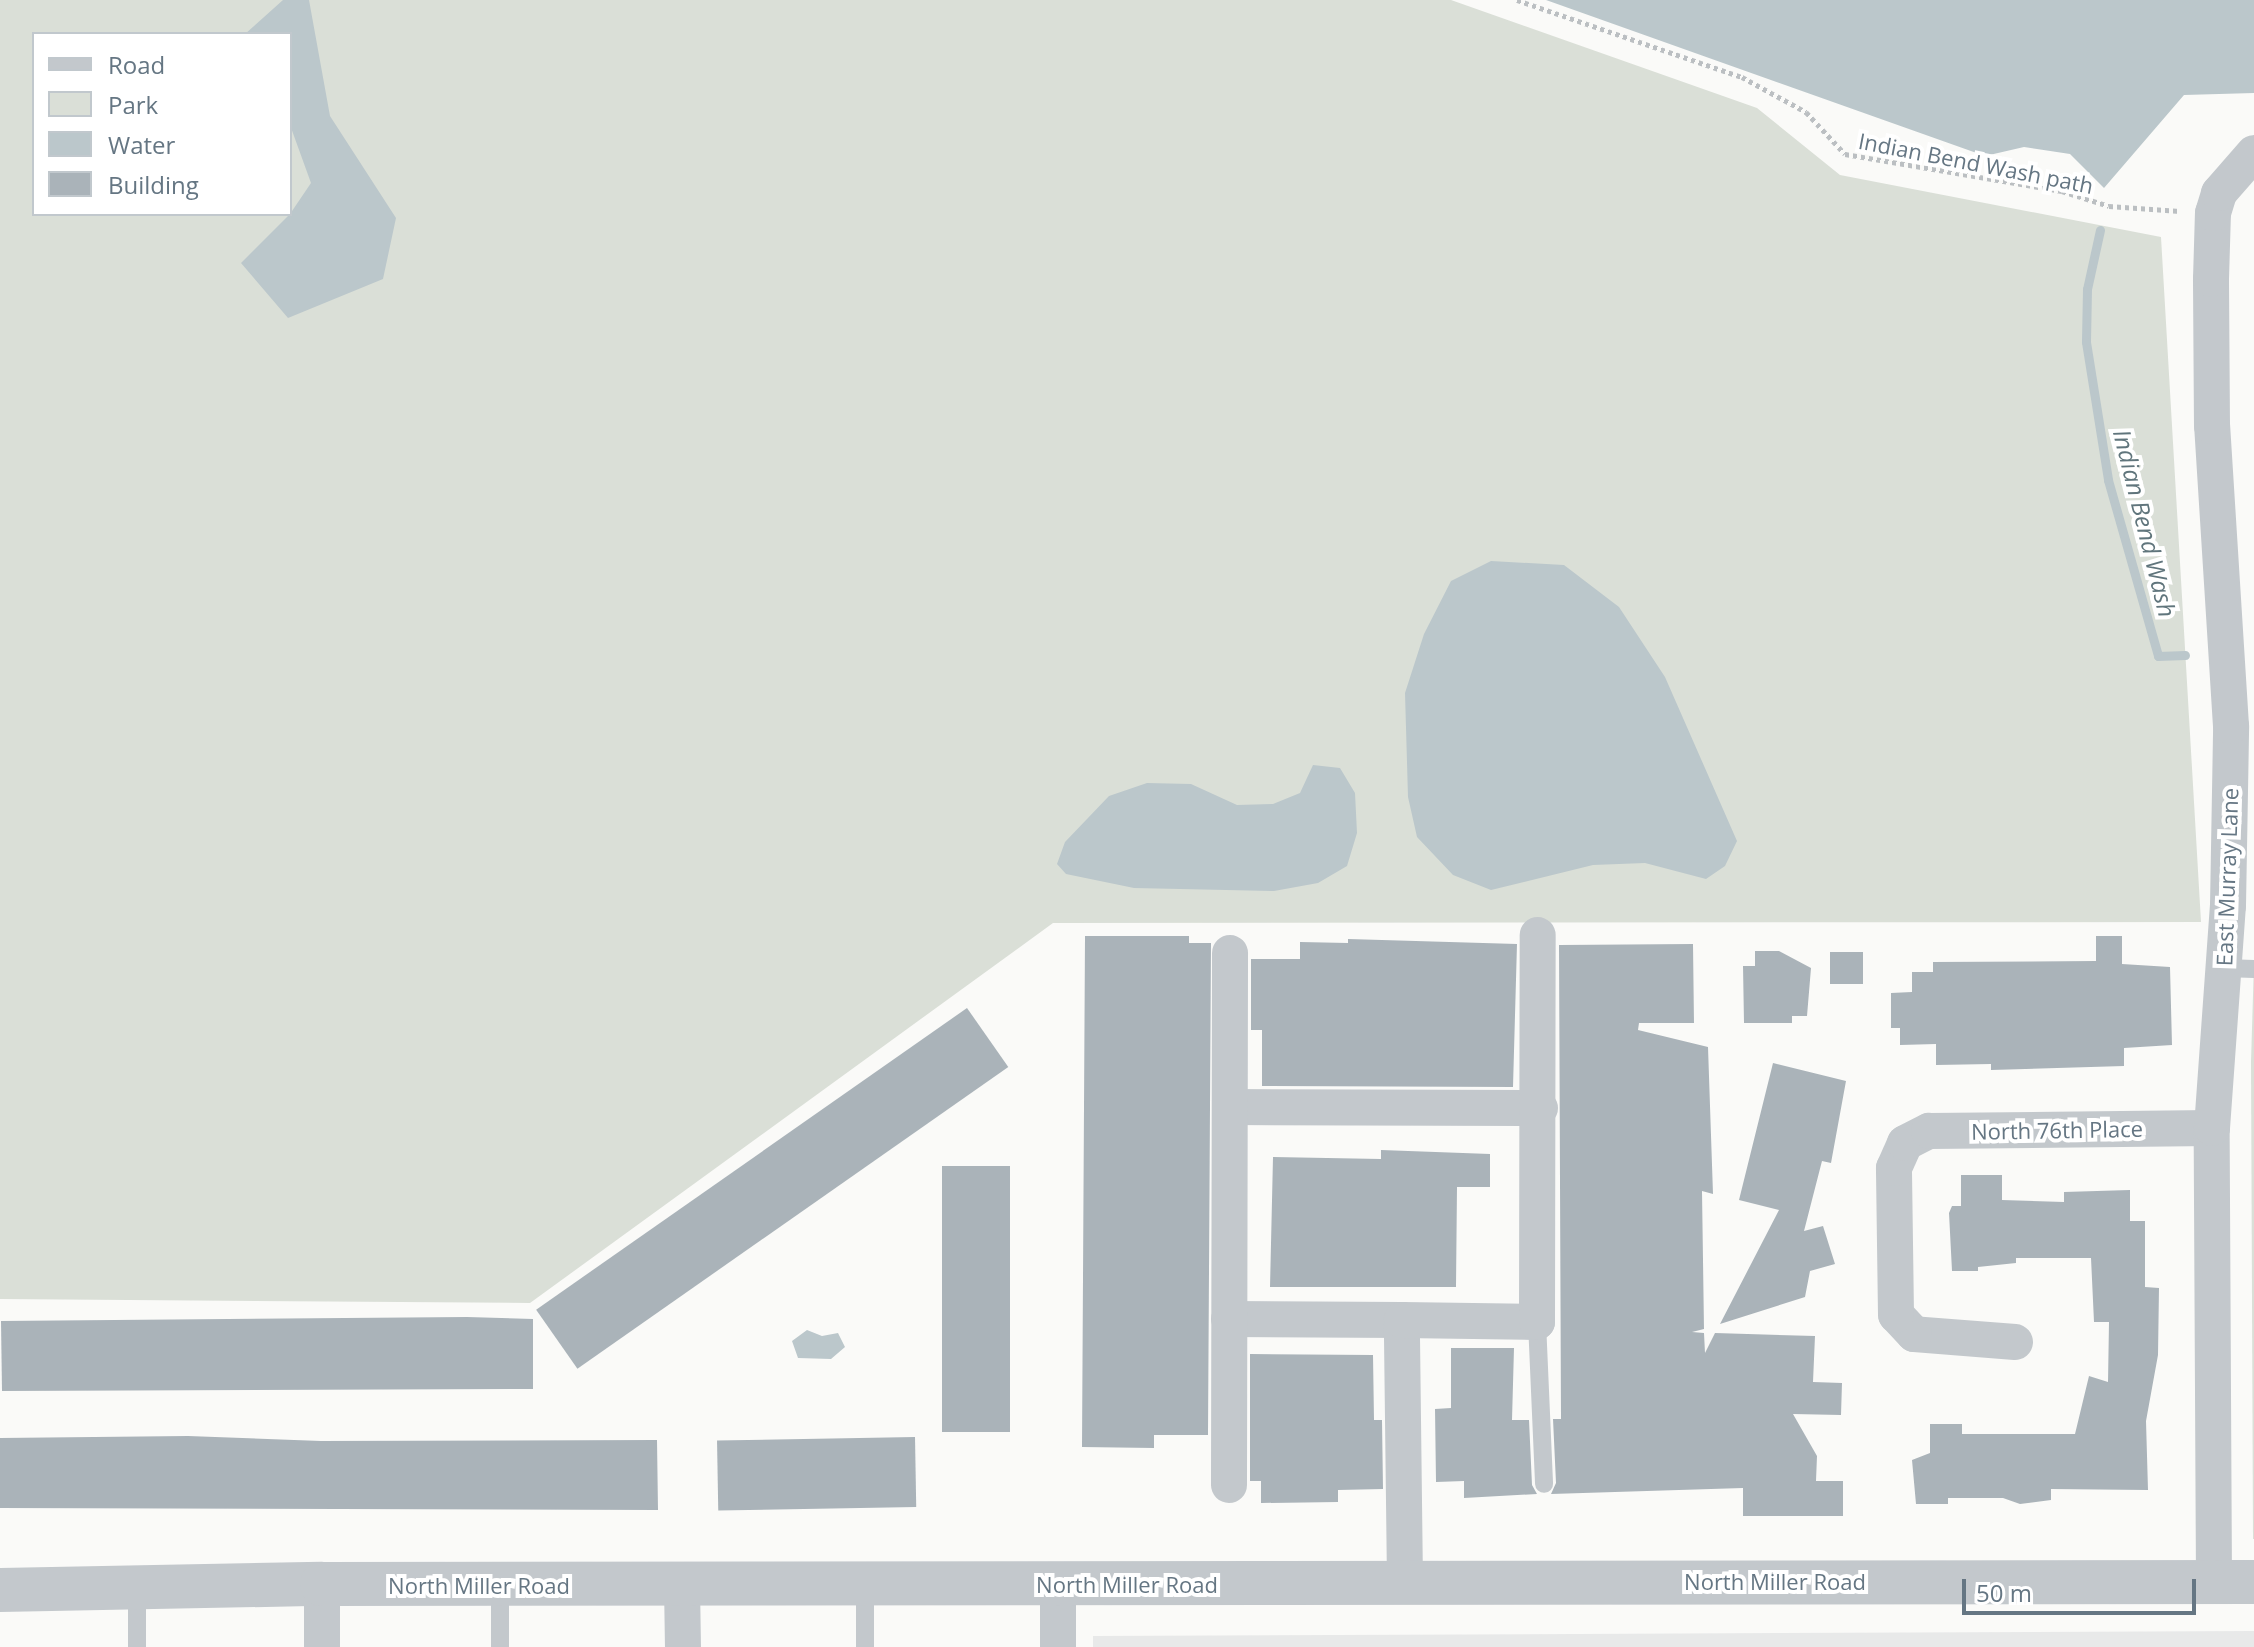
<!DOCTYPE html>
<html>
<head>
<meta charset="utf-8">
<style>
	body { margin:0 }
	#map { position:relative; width:2254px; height:1647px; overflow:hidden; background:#fafaf8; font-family:"Open Sans",sans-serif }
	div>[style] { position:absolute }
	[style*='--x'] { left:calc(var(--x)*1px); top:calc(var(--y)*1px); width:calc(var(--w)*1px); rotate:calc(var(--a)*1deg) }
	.built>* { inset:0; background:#e8e9e9 }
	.green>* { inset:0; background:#dadfd7 }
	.water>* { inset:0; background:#bbc7cb }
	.stream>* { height:9px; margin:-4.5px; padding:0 4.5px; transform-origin:4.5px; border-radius:4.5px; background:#bbc7cb }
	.building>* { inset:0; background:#aab3b9; transform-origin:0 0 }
	.path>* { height:5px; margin-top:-2.5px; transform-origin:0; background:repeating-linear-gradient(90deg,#bbbfc2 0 4px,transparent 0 8px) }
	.service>* { height:18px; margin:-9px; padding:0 9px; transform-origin:9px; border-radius:9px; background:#c3c8cc }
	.minor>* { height:36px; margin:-18px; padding:0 18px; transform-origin:18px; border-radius:18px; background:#c3c8cc }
	.tertiary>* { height:44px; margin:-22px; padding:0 22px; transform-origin:22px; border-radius:22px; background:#c3c8cc }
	span { translate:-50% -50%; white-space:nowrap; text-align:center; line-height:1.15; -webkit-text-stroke:8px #fff; paint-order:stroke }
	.street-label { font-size:22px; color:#657683 }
	.water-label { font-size:24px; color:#60757c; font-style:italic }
	.legend { position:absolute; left:32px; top:32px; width:260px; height:184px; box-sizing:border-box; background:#fff; border:2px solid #c1c8cd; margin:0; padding:10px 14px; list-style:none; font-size:24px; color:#657683 }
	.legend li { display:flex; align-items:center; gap:16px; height:40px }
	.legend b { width:40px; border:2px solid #c1c8cd }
	.scale { position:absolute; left:1962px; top:1579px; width:234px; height:36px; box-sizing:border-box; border:4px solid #657683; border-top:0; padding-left:10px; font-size:24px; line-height:28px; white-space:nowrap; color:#657683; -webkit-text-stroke:6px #fff; paint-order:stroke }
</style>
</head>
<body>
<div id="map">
	<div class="built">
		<div style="clip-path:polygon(2254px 1631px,2254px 1647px,1093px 1647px,1093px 1636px)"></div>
	</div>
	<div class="green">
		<div style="clip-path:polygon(evenodd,0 0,1451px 0,1757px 108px,1840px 175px,2161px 237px,2201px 922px,1053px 923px,530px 1303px,0 1299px,0 0,34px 34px,290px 34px,290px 214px,34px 214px,34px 34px)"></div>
		<div style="clip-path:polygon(2254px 962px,2254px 1539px,2253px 1539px,2251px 1062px)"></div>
	</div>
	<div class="water">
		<div style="clip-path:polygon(283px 0,309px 0,330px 116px,396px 218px,383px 279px,288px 318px,241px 263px,290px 214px,311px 183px,290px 125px,290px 34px,245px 34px)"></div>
		<div style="clip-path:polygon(1546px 0,2254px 0,2254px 93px,2184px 95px,2104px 188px,2070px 154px,2024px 147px,1985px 156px)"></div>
		<div style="clip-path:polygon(1491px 561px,1564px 565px,1619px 607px,1665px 677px,1737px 841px,1725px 866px,1706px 879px,1645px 863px,1593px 865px,1491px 890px,1453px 875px,1417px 837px,1408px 797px,1405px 693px,1424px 634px,1451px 581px)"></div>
		<div style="clip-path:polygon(1313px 765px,1340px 768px,1355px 793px,1357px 833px,1347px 866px,1318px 883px,1274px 891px,1134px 888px,1066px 874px,1057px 864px,1065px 842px,1109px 796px,1147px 783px,1191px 784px,1237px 805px,1273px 804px,1300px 793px)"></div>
		<div style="clip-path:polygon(807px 1330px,822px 1336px,838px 1333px,845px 1347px,831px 1359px,798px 1358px,792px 1341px)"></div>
	</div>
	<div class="stream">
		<div style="--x:2100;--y:230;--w:60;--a:102.4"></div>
		<div style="--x:2087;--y:289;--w:53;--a:91.1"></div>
		<div style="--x:2086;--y:342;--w:140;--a:80.9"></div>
		<div style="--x:2108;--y:480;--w:183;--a:74.1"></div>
		<div style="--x:2158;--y:656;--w:27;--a:-2"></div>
	</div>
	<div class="building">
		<div style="clip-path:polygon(1085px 936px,1189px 936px,1189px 943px,1211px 943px,1208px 1435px,1154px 1435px,1154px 1448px,1082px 1447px)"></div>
		<div style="clip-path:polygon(2096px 936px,2122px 936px,2122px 964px,2170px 967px,2172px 1045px,2124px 1048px,2124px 1066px,1991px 1070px,1991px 1064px,1936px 1065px,1936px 1044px,1900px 1045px,1900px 1028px,1891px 1028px,1891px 993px,1912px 992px,1912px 972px,1933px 972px,1933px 962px,2096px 961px)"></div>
		<div style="clip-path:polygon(1348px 939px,1517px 944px,1513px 1087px,1262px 1086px,1262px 1030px,1251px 1030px,1251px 959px,1300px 959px,1300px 942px,1348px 943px)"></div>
		<div style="clip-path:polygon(1693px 944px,1694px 1023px,1639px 1023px,1638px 1030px,1708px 1047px,1713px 1194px,1702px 1191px,1704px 1329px,1692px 1332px,1704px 1333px,1705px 1353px,1715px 1333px,1815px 1336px,1813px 1382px,1842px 1383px,1841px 1415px,1793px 1414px,1817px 1456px,1816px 1481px,1843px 1481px,1843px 1516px,1743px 1516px,1743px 1488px,1551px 1494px,1556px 1483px,1553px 1419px,1561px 1419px,1559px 945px)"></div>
		<div style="clip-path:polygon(1755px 951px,1779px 951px,1811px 968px,1807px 1016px,1792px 1016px,1792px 1023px,1744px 1023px,1743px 966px,1755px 966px)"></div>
		<div style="left:1830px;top:952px;width:33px;height:32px"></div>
		<div style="left:967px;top:1008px;width:72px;height:526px;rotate:55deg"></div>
		<div style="clip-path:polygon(1773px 1063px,1846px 1081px,1831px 1163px,1822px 1161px,1804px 1231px,1823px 1226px,1835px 1264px,1810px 1271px,1805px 1297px,1720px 1324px,1779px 1210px,1739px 1200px)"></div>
		<div style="clip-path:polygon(1381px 1150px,1490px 1154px,1490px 1187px,1457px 1187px,1456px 1287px,1270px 1287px,1273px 1157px,1381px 1159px)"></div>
		<div style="left:942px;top:1166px;width:68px;height:266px"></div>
		<div style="clip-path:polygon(1961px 1175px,2002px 1175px,2002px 1200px,2064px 1202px,2064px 1192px,2130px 1190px,2130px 1221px,2145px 1221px,2145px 1287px,2159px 1288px,2158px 1355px,2146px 1421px,2148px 1490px,2051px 1489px,2051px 1500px,2020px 1504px,2003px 1498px,1948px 1498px,1948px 1504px,1916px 1504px,1912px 1460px,1930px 1453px,1930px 1424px,1962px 1424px,1962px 1434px,2075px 1434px,2089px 1376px,2108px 1382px,2109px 1322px,2094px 1322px,2091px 1258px,2016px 1258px,2016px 1263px,1978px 1267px,1978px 1271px,1952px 1271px,1949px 1213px,1952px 1206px,1961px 1206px)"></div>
		<div style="clip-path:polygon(467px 1317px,533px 1319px,533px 1389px,2px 1391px,1px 1321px)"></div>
		<div style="clip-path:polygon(1451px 1348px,1514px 1348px,1512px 1420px,1529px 1420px,1532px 1485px,1537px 1494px,1464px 1498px,1464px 1481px,1436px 1482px,1435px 1409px,1451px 1408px)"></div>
		<div style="clip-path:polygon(1250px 1354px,1373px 1355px,1374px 1420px,1382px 1420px,1383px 1489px,1338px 1490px,1338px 1502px,1261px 1503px,1261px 1481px,1250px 1481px)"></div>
		<div style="clip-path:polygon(188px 1436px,321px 1441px,657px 1440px,658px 1510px,0 1508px,0 1438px)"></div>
		<div style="left:915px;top:1437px;width:70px;height:198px;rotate:89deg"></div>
	</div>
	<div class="path">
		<div style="--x:1517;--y:0;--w:238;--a:18.9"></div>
		<div style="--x:1742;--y:77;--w:73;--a:28.7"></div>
		<div style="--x:1806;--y:112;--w:57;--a:47.1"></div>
		<div style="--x:1845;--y:154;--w:220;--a:9.7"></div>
		<div style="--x:2062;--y:191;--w:49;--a:17.7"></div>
		<div style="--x:2109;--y:206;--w:71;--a:4"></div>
	</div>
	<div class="service">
		<div style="--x:2224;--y:968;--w:30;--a:2"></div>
		<div style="--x:1537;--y:1322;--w:162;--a:87.5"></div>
		<div style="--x:865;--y:1585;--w:62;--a:90"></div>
		<div style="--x:500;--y:1587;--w:60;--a:90"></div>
		<div style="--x:137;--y:1647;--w:58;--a:-90"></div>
	</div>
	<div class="minor">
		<div style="--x:1232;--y:1107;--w:308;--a:0.2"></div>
		<div style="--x:1229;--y:1319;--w:173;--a:0.3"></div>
		<div style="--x:2015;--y:1342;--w:101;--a:-175.5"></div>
		<div style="--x:1914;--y:1334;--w:26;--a:-133"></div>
		<div style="--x:1896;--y:1315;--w:147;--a:-90.8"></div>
		<div style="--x:1894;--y:1168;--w:27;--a:-66"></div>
		<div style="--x:1905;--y:1143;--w:27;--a:-27"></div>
		<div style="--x:1929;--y:1131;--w:283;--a:-0.6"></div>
		<div style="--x:1229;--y:1485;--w:532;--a:-89.89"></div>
		<div style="--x:2214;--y:1582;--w:454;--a:-90.3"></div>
		<div style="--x:2212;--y:1128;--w:223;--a:-85.9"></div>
		<div style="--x:2228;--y:906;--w:180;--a:-89"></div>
		<div style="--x:2231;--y:726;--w:301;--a:-93.6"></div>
		<div style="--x:2212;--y:426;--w:147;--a:-90.4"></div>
		<div style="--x:2211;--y:279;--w:66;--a:-88.3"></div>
		<div style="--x:2213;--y:213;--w:21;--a:-73"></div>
		<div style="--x:2219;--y:193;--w:53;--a:-48.8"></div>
		<div style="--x:1405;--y:1583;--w:263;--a:-90.7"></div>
		<div style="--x:1402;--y:1320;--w:135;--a:0.8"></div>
		<div style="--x:1537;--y:1322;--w:387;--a:-89.9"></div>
		<div style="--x:322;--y:1584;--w:63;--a:90"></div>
		<div style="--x:682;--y:1585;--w:62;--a:89.1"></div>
		<div style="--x:1058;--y:1647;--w:61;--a:-90"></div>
	</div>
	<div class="tertiary">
		<div style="--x:0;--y:1590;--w:322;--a:-1.1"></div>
		<div style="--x:322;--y:1584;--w:1932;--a:-0.06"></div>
	</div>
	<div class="street-label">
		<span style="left:1976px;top:163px;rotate:11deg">Indian Bend Wash path</span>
		<span style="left:2227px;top:877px;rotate:-88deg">East Murray Lane</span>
		<span style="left:2057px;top:1130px;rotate:-1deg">North 76th Place</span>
		<span style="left:1775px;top:1582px">North Miller Road</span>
		<span style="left:1127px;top:1585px">North Miller Road</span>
		<span style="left:479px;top:1586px">North Miller Road</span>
	</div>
	<div class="water-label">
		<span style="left:2145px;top:523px;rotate:76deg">Indian Bend Wash</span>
	</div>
	<ul class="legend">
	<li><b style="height:10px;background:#c3c8cc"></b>Road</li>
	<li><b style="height:22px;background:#dadfd7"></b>Park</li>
	<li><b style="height:22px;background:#bbc7cb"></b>Water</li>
	<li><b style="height:22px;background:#aab3b9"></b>Building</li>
	</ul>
	<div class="scale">50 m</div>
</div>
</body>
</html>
